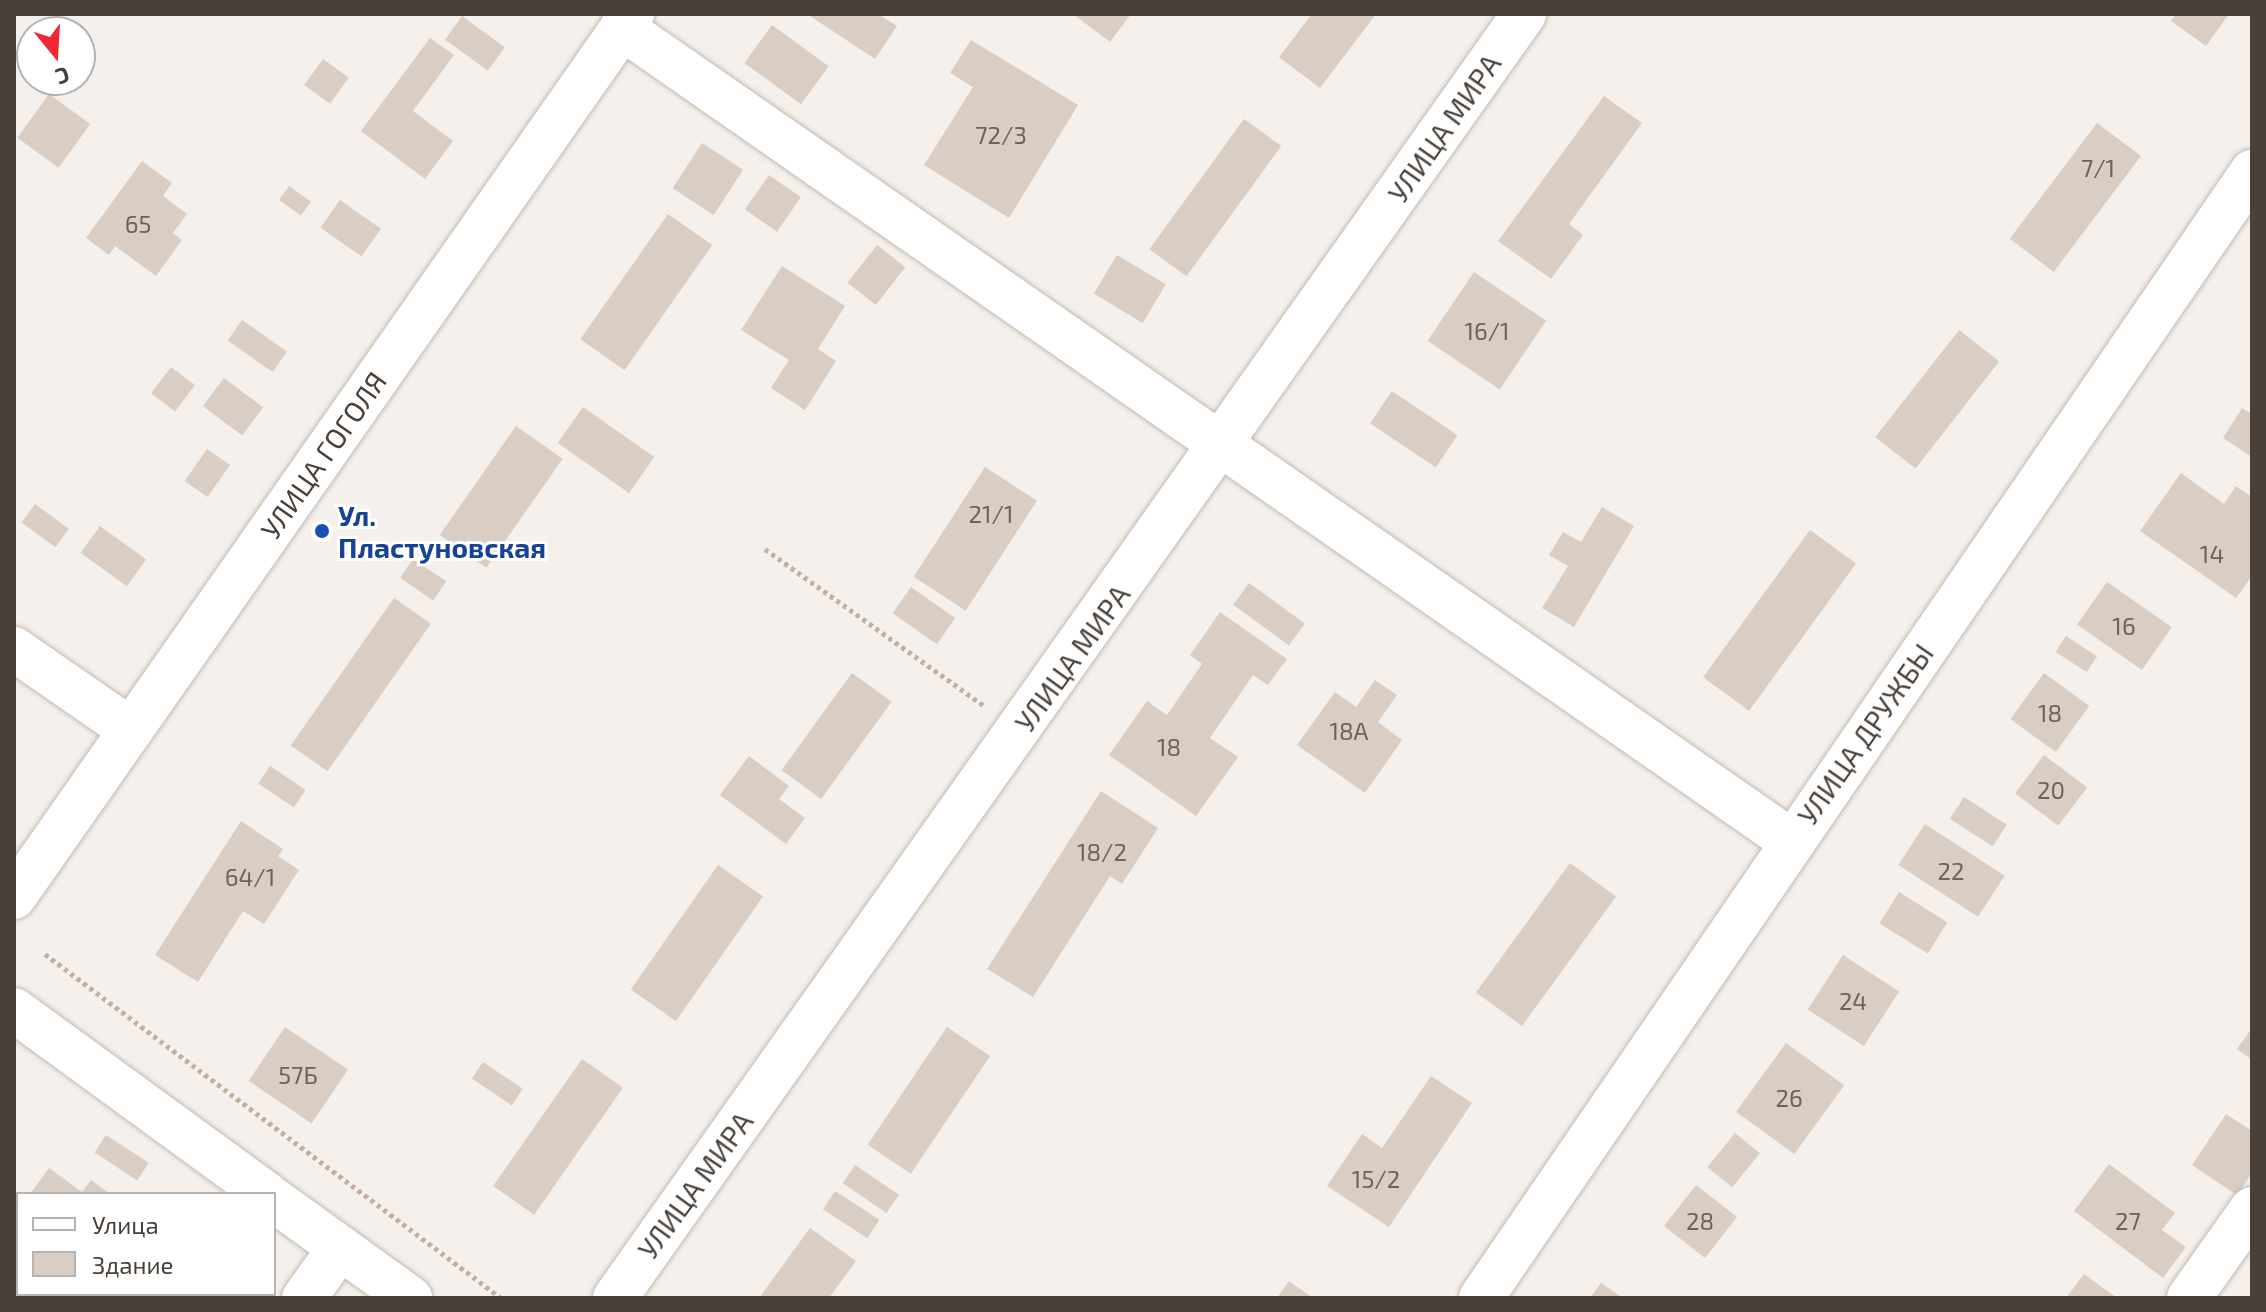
<!DOCTYPE html>
<html>
<head>
<meta charset="utf-8">
<style>
	body { margin:0 }
	#map { position:relative; width:2266px; height:1312px; overflow:hidden; background:#f5f0ec; font-family:"Exo 2",sans-serif }
	div>[style] { position:absolute }
	[style*='--x'] { left:calc(var(--x)*1px); top:calc(var(--y)*1px); width:calc(var(--w)*1px); rotate:calc(var(--a)*1deg) }
	.building>* { inset:0; background:#d9cdc4; transform-origin:0 0 }
	.path>* { height:5px; margin-top:-2.5px; transform-origin:0; background:repeating-linear-gradient(90deg,#c2afa0 0 4px,transparent 0 8px) }
	.roads { filter:drop-shadow(0 0 2px #c3b9b1) drop-shadow(0 0 2px #c3b9b1) }
	.minor>* { height:44px; margin:-22px; padding:0 22px; transform-origin:22px; border-radius:22px; background:#fff }
	.tertiary>* { height:44px; margin:-22px; padding:0 22px; transform-origin:22px; border-radius:22px; background:#fff }
	.dots>* { width:22px; height:22px; translate:-50% -50%; box-sizing:border-box; border:4px solid #fff; border-radius:50% }
	span { translate:-50% -50%; white-space:nowrap; text-align:center; line-height:1.15; -webkit-text-stroke:6px #fff; paint-order:stroke }
	.number-label { font-size:24px; color:#6d635c }
	.number-label span { -webkit-text-stroke-width:0 }
	.street-label { font-size:28px; color:#494039 }
	.transit-label { font-size:28px; color:#164399; font-weight:700 }
	.left { translate:0 -50%; text-align:left }
	.frame { position:absolute; inset:0; border:16px solid #494039; pointer-events:none }
	.legend { position:absolute; left:16px; top:1192px; width:260px; height:104px; box-sizing:border-box; background:#fff; border:2px solid #b6b3b0; margin:0; padding:10px 14px; list-style:none; font-size:24px; color:#494039 }
	.legend li { display:flex; align-items:center; gap:16px; height:40px }
	.legend b { width:40px; border:2px solid #b6b3b0 }
	.north { position:absolute; left:16px; top:16px; width:80px; height:80px; box-sizing:border-box; background:#fff; border:2px solid #b6b3b0; border-radius:50%; rotate:162deg; font-size:22px; font-weight:700; line-height:32px; text-align:center; color:#494039 }
	.north::after { content:''; display:block; margin:auto; width:28px; height:36px; background:#f12734; clip-path:polygon(50% 0,100% 100%,50% 72%,0 100%) }
</style>
</head>
<body>
<div id="map">
	<div class="building">
		<div style="clip-path:polygon(807px 14px,878px 14px,897px 26px,875px 59px)"></div>
		<div style="clip-path:polygon(1073px 14px,1131px 14px,1110px 42px)"></div>
		<div style="clip-path:polygon(1312px 14px,1376px 14px,1320px 88px,1279px 57px)"></div>
		<div style="clip-path:polygon(2176px 14px,2229px 14px,2206px 46px,2171px 21px)"></div>
		<div style="left:462px;top:16px;width:53px;height:29px;rotate:36deg"></div>
		<div style="left:772px;top:25px;width:70px;height:47px;rotate:36deg"></div>
		<div style="clip-path:polygon(430px 38px,454px 55px,413px 111px,453px 141px,425px 179px,361px 131px)"></div>
		<div style="clip-path:polygon(971px 40px,1078px 105px,1009px 218px,924px 165px,973px 87px,950px 73px)"></div>
		<div style="left:323px;top:59px;width:32px;height:32px;rotate:36deg"></div>
		<div style="left:49px;top:94px;width:51px;height:54px;rotate:36deg"></div>
		<div style="clip-path:polygon(1604px 96px,1642px 123px,1569px 224px,1583px 235px,1551px 279px,1498px 241px)"></div>
		<div style="left:1244px;top:119px;width:46px;height:161px;rotate:36deg"></div>
		<div style="left:2097px;top:123px;width:55px;height:145px;rotate:37deg"></div>
		<div style="left:702px;top:143px;width:49px;height:54px;rotate:33deg"></div>
		<div style="clip-path:polygon(142px 161px,172px 183px,163px 196px,187px 214px,173px 233px,182px 240px,156px 276px,115px 246px,109px 255px,86px 238px)"></div>
		<div style="left:769px;top:175px;width:39px;height:42px;rotate:35deg"></div>
		<div style="left:289px;top:186px;width:27px;height:17px;rotate:36deg"></div>
		<div style="left:340px;top:200px;width:50px;height:34px;rotate:35deg"></div>
		<div style="left:668px;top:214px;width:54px;height:153px;rotate:35deg"></div>
		<div style="left:877px;top:245px;width:36px;height:48px;rotate:38deg"></div>
		<div style="left:1117px;top:255px;width:57px;height:45px;rotate:31deg"></div>
		<div style="clip-path:polygon(782px 266px,845px 306px,818px 349px,836px 361px,805px 410px,771px 388px,789px 360px,741px 330px)"></div>
		<div style="left:1474px;top:272px;width:87px;height:83px;rotate:34deg"></div>
		<div style="left:242px;top:320px;width:55px;height:25px;rotate:35deg"></div>
		<div style="left:1959px;top:330px;width:51px;height:136px;rotate:38deg"></div>
		<div style="left:171px;top:367px;width:30px;height:33px;rotate:37deg"></div>
		<div style="left:224px;top:378px;width:49px;height:35px;rotate:37deg"></div>
		<div style="left:1392px;top:391px;width:79px;height:39px;rotate:34deg"></div>
		<div style="left:583px;top:407px;width:87px;height:44px;rotate:35deg"></div>
		<div style="clip-path:polygon(2242px 408px,2252px 414px,2252px 457px,2223px 438px)"></div>
		<div style="left:516px;top:426px;width:57px;height:133px;rotate:35deg"></div>
		<div style="left:207px;top:449px;width:28px;height:39px;rotate:35deg"></div>
		<div style="left:985px;top:467px;width:62px;height:131px;rotate:33deg"></div>
		<div style="clip-path:polygon(2181px 473px,2224px 504px,2236px 486px,2252px 497px,2252px 576px,2236px 598px,2140px 531px)"></div>
		<div style="left:35px;top:504px;width:42px;height:23px;rotate:36deg"></div>
		<div style="clip-path:polygon(1602px 507px,1634px 526px,1574px 627px,1542px 608px,1568px 566px,1549px 555px,1563px 532px,1581px 542px)"></div>
		<div style="left:100px;top:526px;width:57px;height:33px;rotate:36deg"></div>
		<div style="left:1810px;top:530px;width:57px;height:182px;rotate:36deg"></div>
		<div style="left:413px;top:559px;width:40px;height:23px;rotate:34deg"></div>
		<div style="left:2107px;top:582px;width:79px;height:52px;rotate:35deg"></div>
		<div style="left:1249px;top:583px;width:69px;height:27px;rotate:36deg"></div>
		<div style="left:911px;top:587px;width:54px;height:32px;rotate:35deg"></div>
		<div style="left:394px;top:598px;width:45px;height:180px;rotate:35deg"></div>
		<div style="clip-path:polygon(1220px 612px,1287px 659px,1268px 685px,1253px 675px,1210px 738px,1238px 757px,1196px 816px,1109px 755px,1147px 701px,1167px 715px,1202px 664px,1190px 655px)"></div>
		<div style="left:2066px;top:636px;width:37px;height:19px;rotate:33deg"></div>
		<div style="left:852px;top:673px;width:49px;height:120px;rotate:36deg"></div>
		<div style="left:2044px;top:673px;width:56px;height:57px;rotate:36deg"></div>
		<div style="clip-path:polygon(1375px 680px,1397px 695px,1378px 722px,1402px 740px,1365px 793px,1297px 745px,1335px 692px,1356px 707px)"></div>
		<div style="left:2044px;top:755px;width:54px;height:48px;rotate:37deg"></div>
		<div style="clip-path:polygon(749px 756px,789px 786px,779px 799px,805px 818px,786px 844px,720px 795px)"></div>
		<div style="left:270px;top:766px;width:43px;height:21px;rotate:34deg"></div>
		<div style="clip-path:polygon(1101px 791px,1158px 828px,1122px 884px,1110px 876px,1033px 997px,987px 969px)"></div>
		<div style="left:1964px;top:797px;width:51px;height:26px;rotate:33deg"></div>
		<div style="clip-path:polygon(241px 821px,283px 849px,278px 856px,299px 870px,264px 924px,243px 911px,198px 982px,155px 955px)"></div>
		<div style="left:1925px;top:824px;width:95px;height:49px;rotate:33deg"></div>
		<div style="left:1570px;top:863px;width:57px;height:160px;rotate:36deg"></div>
		<div style="left:718px;top:865px;width:55px;height:152px;rotate:35deg"></div>
		<div style="left:1899px;top:892px;width:57px;height:37px;rotate:32deg"></div>
		<div style="left:1843px;top:955px;width:67px;height:65px;rotate:33deg"></div>
		<div style="left:285px;top:1027px;width:76px;height:65px;rotate:34deg"></div>
		<div style="left:947px;top:1027px;width:52px;height:142px;rotate:34deg"></div>
		<div style="clip-path:polygon(2252px 1028px,2252px 1060px,2237px 1049px)"></div>
		<div style="left:1786px;top:1043px;width:72px;height:85px;rotate:36deg"></div>
		<div style="left:582px;top:1059px;width:50px;height:155px;rotate:35deg"></div>
		<div style="left:483px;top:1062px;width:48px;height:20px;rotate:34deg"></div>
		<div style="clip-path:polygon(1431px 1076px,1472px 1103px,1389px 1227px,1327px 1186px,1362px 1134px,1382px 1148px)"></div>
		<div style="clip-path:polygon(2226px 1114px,2252px 1131px,2252px 1173px,2237px 1195px,2192px 1165px)"></div>
		<div style="left:1735px;top:1133px;width:32px;height:44px;rotate:39deg"></div>
		<div style="left:106px;top:1135px;width:51px;height:21px;rotate:33deg"></div>
		<div style="clip-path:polygon(2109px 1164px,2175px 1213px,2162px 1230px,2186px 1247px,2163px 1278px,2074px 1211px)"></div>
		<div style="left:855px;top:1165px;width:53px;height:22px;rotate:34deg"></div>
		<div style="clip-path:polygon(49px 1168px,82px 1192px,91px 1180px,110px 1194px,30px 1194px)"></div>
		<div style="left:1696px;top:1185px;width:52px;height:52px;rotate:38deg"></div>
		<div style="left:835px;top:1191px;width:53px;height:22px;rotate:33deg"></div>
		<div style="clip-path:polygon(810px 1228px,856px 1261px,829px 1298px,759px 1298px)"></div>
		<div style="left:14px;top:1234px;width:5px;height:57px;rotate:37deg"></div>
		<div style="clip-path:polygon(2084px 1274px,2117px 1298px,2066px 1298px)"></div>
		<div style="clip-path:polygon(1289px 1281px,1313px 1298px,1277px 1298px)"></div>
		<div style="clip-path:polygon(1601px 1283px,1623px 1298px,1590px 1298px)"></div>
		<div style="clip-path:polygon(18px 1294px,73px 1294px,70px 1298px)"></div>
		<div style="clip-path:polygon(179px 1294px,226px 1294px,232px 1298px,177px 1298px)"></div>
	</div>
	<div class="path">
		<div style="--x:765;--y:549;--w:272;--a:35.6"></div>
		<div style="--x:45;--y:954;--w:571;--a:37.03"></div>
	</div>
	<div class="roads">
		<div class="minor">
			<div style="--x:622;--y:28;--w:1424;--a:34.82"></div>
			<div style="--x:14;--y:649;--w:142;--a:34.7"></div>
			<div style="--x:14;--y:1010;--w:312;--a:36.1"></div>
			<div style="--x:274;--y:1200;--w:168;--a:35.8"></div>
			<div style="--x:304;--y:1298;--w:62;--a:-54.2"></div>
			<div style="--x:615;--y:1298;--w:1573;--a:-54.7"></div>
			<div style="--x:1481;--y:1298;--w:1365;--a:-55.6"></div>
			<div style="--x:2189;--y:1298;--w:109;--a:-54.7"></div>
		</div>
		<div class="tertiary">
			<div style="--x:14;--y:897;--w:1078;--a:-55.01"></div>
		</div>
	</div>
	<div class="dots">
		<div style="left:322px;top:531px;background:#1a4fb4"></div>
	</div>
	<div class="number-label">
		<span style="left:1001px;top:135px">72/3</span>
		<span style="left:2098px;top:168px">7/1</span>
		<span style="left:138px;top:224px">65</span>
		<span style="left:1487px;top:331px">16/1</span>
		<span style="left:991px;top:514px">21/1</span>
		<span style="left:2212px;top:554px">14</span>
		<span style="left:2124px;top:626px">16</span>
		<span style="left:2050px;top:713px">18</span>
		<span style="left:1349px;top:731px">18А</span>
		<span style="left:1169px;top:747px">18</span>
		<span style="left:2051px;top:790px">20</span>
		<span style="left:1102px;top:852px">18/2</span>
		<span style="left:1951px;top:871px">22</span>
		<span style="left:250px;top:877px">64/1</span>
		<span style="left:1853px;top:1001px">24</span>
		<span style="left:298px;top:1075px">57Б</span>
		<span style="left:1789px;top:1098px">26</span>
		<span style="left:1376px;top:1179px">15/2</span>
		<span style="left:1700px;top:1221px">28</span>
		<span style="left:2128px;top:1221px">27</span>
	</div>
	<div class="street-label">
		<span style="left:1444px;top:128px;rotate:-55deg">УЛИЦА МИРА</span>
		<span style="left:323px;top:455px;rotate:-55deg">УЛИЦА ГОГОЛЯ</span>
		<span style="left:1072px;top:658px;rotate:-54deg">УЛИЦА МИРА</span>
		<span style="left:1865px;top:734px;rotate:-55deg">УЛИЦА ДРУЖБЫ</span>
		<span style="left:695px;top:1185px;rotate:-54deg">УЛИЦА МИРА</span>
	</div>
	<div class="transit-label">
		<span class="left" style="left:338px;top:531px">Ул.<br>Пластуновская</span>
	</div>
	<div class="frame"></div>
	<ul class="legend">
	<li><b style="height:10px;background:#fff"></b>Улица</li>
	<li><b style="height:22px;background:#d9cdc4"></b>Здание</li>
	</ul>
	<div class="north">С</div>
</div>
</body>
</html>
